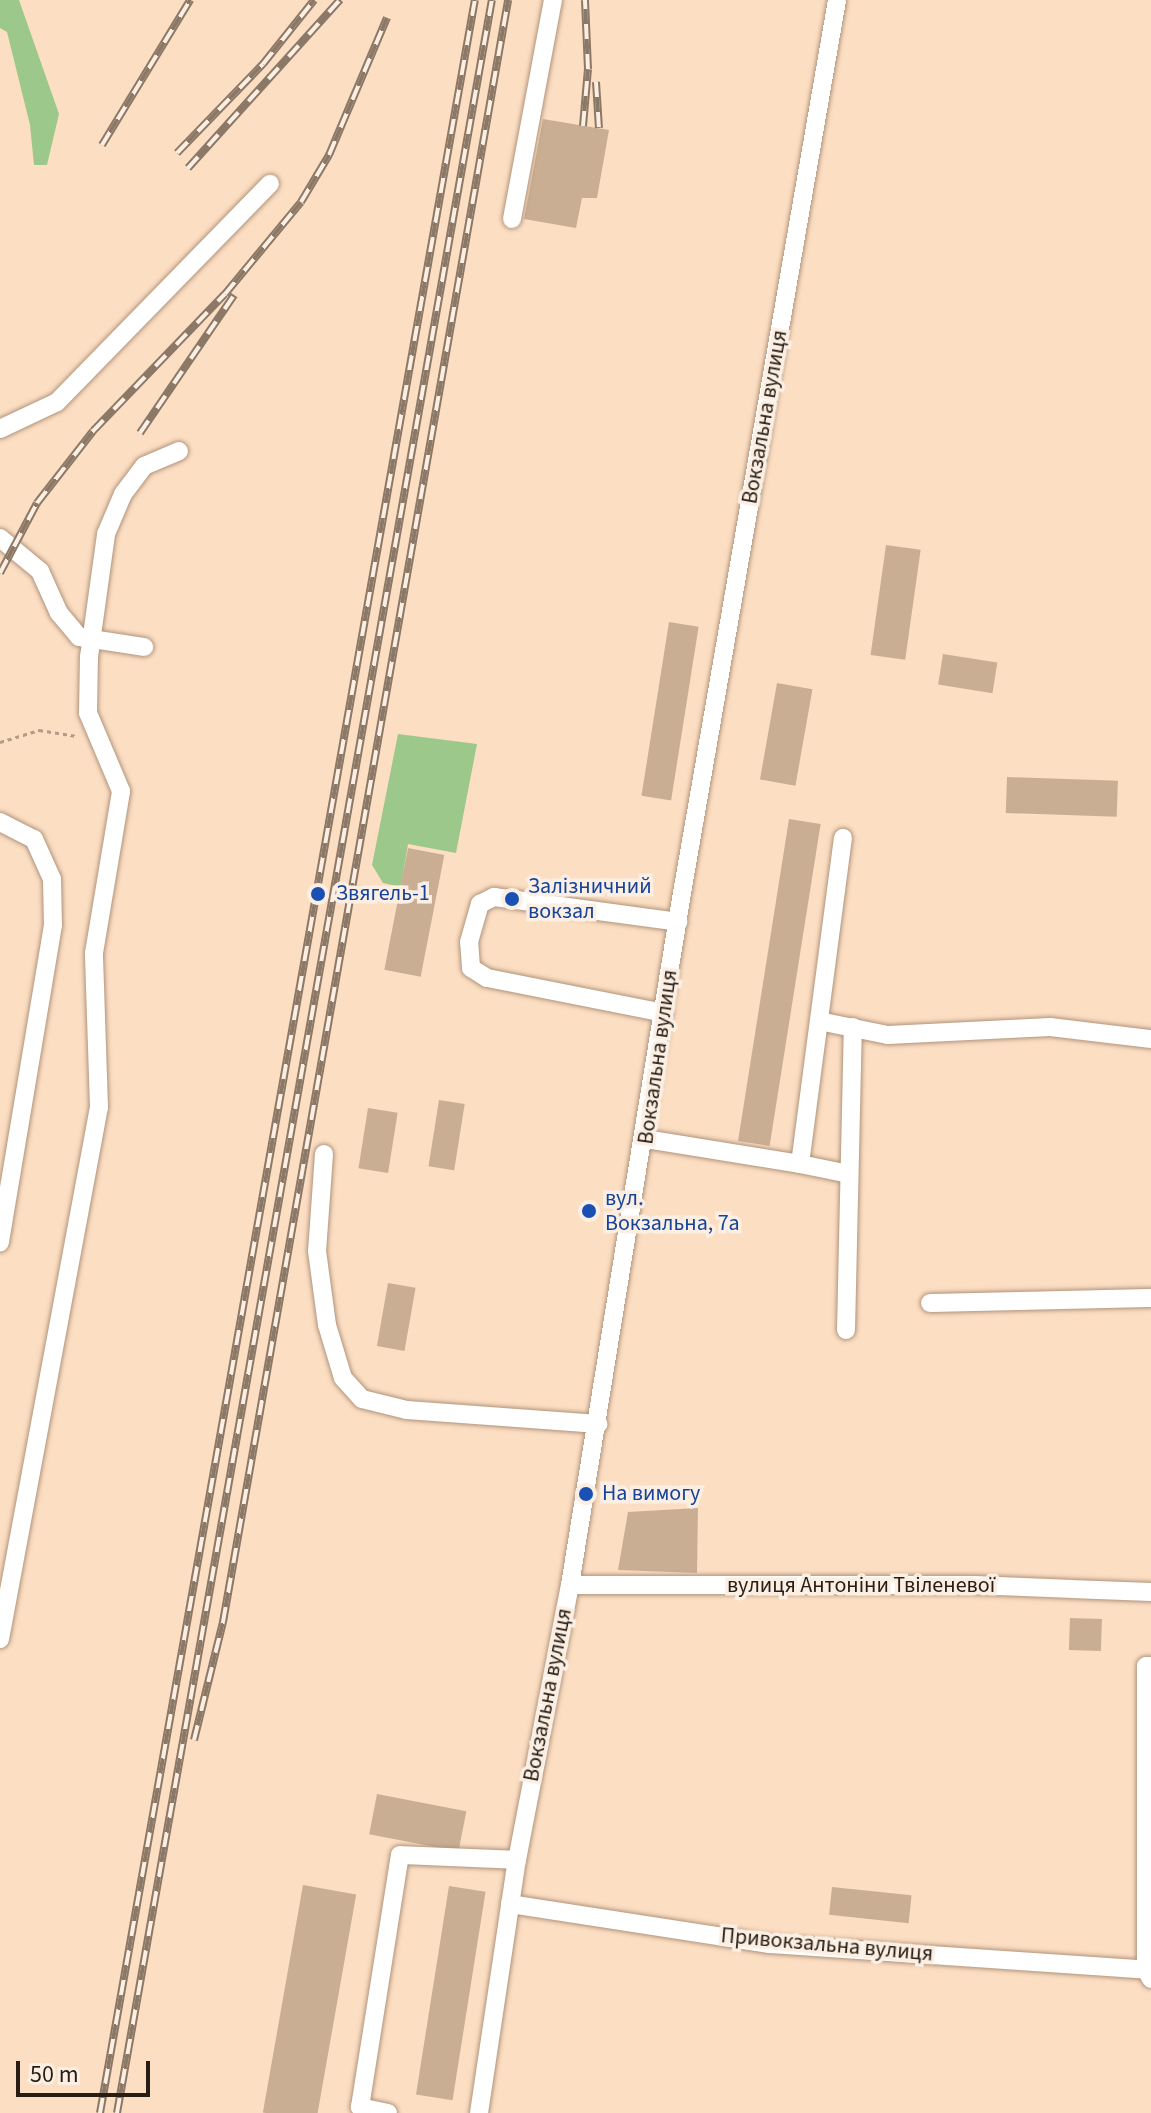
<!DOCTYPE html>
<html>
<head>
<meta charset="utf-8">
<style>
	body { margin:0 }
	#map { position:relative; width:1151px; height:2113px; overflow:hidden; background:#fcdec3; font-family:"Source Sans 3",sans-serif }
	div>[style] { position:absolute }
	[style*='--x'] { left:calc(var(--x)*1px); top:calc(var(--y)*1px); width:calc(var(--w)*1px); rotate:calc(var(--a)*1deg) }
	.green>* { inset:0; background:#9dc88b }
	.building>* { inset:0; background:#caae93; transform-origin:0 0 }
	.path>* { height:3px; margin-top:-1.5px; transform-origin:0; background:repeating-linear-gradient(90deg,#b39b86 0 4px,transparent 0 8px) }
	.roads { filter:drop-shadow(0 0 2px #b0947b) drop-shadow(0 0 2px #b0947b) }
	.minor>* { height:18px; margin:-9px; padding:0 9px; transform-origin:9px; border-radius:9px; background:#fff }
	.rail>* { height:8px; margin-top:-4px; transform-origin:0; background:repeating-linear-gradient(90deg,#fbefe4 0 15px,#8c7866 0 30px); box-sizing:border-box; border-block:2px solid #8c7866 }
	.dots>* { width:22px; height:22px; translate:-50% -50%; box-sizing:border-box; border:4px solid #fbefe4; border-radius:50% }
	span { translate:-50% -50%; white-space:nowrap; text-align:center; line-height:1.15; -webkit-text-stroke:7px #fbefe4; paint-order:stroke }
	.street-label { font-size:22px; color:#281d13 }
	.transit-label { font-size:22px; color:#164399 }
	.left { translate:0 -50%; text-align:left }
	.scale { position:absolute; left:16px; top:2061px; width:134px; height:36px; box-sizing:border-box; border:4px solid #281d13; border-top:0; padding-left:10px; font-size:24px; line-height:28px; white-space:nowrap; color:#281d13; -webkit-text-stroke:6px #fbefe4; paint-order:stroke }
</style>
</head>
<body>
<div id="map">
	<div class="green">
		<div style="clip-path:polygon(0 0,19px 0,59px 114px,47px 165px,34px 165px,30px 125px,7px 32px,0 28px)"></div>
		<div style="clip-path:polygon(398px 734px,477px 744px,456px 853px,408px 844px,401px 887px,383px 883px,372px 865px)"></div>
	</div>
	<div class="building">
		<div style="clip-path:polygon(543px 119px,609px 130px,597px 198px,582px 198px,576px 228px,524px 219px)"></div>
		<div style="left:886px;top:545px;width:35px;height:111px;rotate:8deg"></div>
		<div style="left:669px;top:622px;width:30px;height:176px;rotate:9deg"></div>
		<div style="left:943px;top:654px;width:55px;height:31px;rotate:9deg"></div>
		<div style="left:777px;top:683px;width:36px;height:98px;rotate:10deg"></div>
		<div style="left:1007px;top:777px;width:111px;height:36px;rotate:2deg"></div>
		<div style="left:789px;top:819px;width:32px;height:326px;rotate:9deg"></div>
		<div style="left:408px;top:848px;width:37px;height:124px;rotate:11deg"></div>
		<div style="left:439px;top:1100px;width:26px;height:67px;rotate:9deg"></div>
		<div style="left:368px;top:1108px;width:30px;height:61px;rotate:9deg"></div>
		<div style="left:388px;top:1283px;width:28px;height:64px;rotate:10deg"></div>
		<div style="clip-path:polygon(698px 1508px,697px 1573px,618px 1570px,628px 1512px)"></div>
		<div style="left:1070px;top:1618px;width:32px;height:32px;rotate:2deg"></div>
		<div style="left:377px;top:1794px;width:91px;height:41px;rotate:11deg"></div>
		<div style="left:303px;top:1885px;width:54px;height:231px;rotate:10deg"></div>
		<div style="left:449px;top:1886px;width:37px;height:211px;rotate:9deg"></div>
		<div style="left:832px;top:1887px;width:80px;height:28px;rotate:6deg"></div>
	</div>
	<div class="path">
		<div style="--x:0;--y:742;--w:41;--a:-17.1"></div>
		<div style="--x:39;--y:730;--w:38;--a:9"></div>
	</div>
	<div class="roads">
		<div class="minor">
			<div style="--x:512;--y:219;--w:223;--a:-79.4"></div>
			<div style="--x:0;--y:429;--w:63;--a:-25.3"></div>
			<div style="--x:57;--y:402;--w:305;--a:-45.7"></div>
			<div style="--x:0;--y:538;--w:52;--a:39.5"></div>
			<div style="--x:40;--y:571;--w:46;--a:65.7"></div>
			<div style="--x:59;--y:613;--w:31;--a:50"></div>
			<div style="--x:79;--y:637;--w:66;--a:8.7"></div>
			<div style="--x:0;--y:822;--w:38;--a:27"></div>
			<div style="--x:34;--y:839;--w:44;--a:65.8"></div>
			<div style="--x:52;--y:879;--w:46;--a:88.8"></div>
			<div style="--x:53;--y:925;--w:322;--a:99.5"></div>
			<div style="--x:664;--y:1013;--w:180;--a:-168.8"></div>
			<div style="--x:487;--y:978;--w:19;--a:-148"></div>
			<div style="--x:471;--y:968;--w:26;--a:-94"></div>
			<div style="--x:469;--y:942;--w:40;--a:-74"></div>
			<div style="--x:480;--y:904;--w:16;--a:-27"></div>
			<div style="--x:494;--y:897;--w:186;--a:7.7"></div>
			<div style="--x:819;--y:1021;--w:70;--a:11.5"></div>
			<div style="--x:888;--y:1035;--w:162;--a:-2.8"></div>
			<div style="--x:1050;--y:1027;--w:102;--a:6.8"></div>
			<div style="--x:646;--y:1139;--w:156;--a:9.2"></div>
			<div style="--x:800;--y:1164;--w:329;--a:-82.5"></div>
			<div style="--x:324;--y:1154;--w:97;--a:94.1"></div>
			<div style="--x:317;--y:1251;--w:75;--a:82.3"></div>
			<div style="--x:327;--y:1325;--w:55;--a:73.2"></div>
			<div style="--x:343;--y:1378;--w:28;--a:48"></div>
			<div style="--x:362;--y:1399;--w:46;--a:13.7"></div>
			<div style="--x:407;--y:1410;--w:192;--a:4.2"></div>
			<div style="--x:800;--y:1164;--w:50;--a:11.5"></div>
			<div style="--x:930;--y:1303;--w:221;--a:-1.3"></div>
			<div style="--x:846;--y:1330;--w:303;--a:-88.7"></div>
			<div style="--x:570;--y:1585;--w:404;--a:0"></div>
			<div style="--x:974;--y:1585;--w:177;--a:2.3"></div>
			<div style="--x:0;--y:1639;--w:541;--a:-79.46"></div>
			<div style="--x:99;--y:1107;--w:154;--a:-91.9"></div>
			<div style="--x:94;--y:953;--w:164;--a:-80.5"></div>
			<div style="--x:121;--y:791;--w:85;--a:-112.9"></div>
			<div style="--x:88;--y:713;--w:56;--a:-89"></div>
			<div style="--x:89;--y:657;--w:124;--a:-82.1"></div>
			<div style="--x:106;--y:534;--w:43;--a:-67"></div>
			<div style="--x:123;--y:494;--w:35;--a:-53"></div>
			<div style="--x:144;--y:466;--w:38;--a:-23"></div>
			<div style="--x:1151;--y:1666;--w:5;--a:180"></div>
			<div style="--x:1146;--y:1666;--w:304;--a:90"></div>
			<div style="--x:1146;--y:1970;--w:10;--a:61"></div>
			<div style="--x:510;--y:1904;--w:262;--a:8.8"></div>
			<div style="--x:769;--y:1944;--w:378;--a:3.9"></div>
			<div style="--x:388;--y:2113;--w:29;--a:-168"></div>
			<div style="--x:360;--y:2107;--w:255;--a:-81"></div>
			<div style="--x:400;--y:1855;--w:117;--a:2.4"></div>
			<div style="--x:479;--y:2113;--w:256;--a:-81.5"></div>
			<div style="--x:517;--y:1860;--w:280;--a:-79.1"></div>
			<div style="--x:570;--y:1585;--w:701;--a:-80.81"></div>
			<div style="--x:682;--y:893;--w:906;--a:-80.15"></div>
		</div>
	</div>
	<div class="rail">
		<div style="--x:596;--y:82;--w:46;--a:86.3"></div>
		<div style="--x:583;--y:126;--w:57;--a:-85"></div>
		<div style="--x:588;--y:69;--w:69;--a:-92.5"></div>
		<div style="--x:102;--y:145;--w:170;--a:-58.7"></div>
		<div style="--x:177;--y:153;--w:124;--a:-46"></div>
		<div style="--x:263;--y:64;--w:82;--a:-51.4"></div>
		<div style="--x:188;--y:168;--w:227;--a:-47.9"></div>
		<div style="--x:140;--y:433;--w:167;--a:-55.7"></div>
		<div style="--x:0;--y:573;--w:79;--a:-62.1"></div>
		<div style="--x:37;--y:503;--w:91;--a:-52.1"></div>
		<div style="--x:93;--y:431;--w:190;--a:-46.1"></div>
		<div style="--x:225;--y:294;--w:119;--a:-50.4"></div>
		<div style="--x:301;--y:202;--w:55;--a:-59.2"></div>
		<div style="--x:329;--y:155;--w:149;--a:-67.1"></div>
		<div style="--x:194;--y:1740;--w:122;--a:-76.2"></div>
		<div style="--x:223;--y:1622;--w:1647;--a:-80.03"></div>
		<div style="--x:100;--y:2113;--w:2146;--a:-79.94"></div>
		<div style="--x:117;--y:2113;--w:2146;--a:-79.94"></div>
	</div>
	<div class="dots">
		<div style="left:318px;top:894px;background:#1a4fb4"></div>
		<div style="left:512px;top:899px;background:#1a4fb4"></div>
		<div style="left:589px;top:1211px;background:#1a4fb4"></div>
		<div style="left:586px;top:1494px;background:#1a4fb4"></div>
	</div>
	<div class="street-label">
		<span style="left:765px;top:417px;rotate:-80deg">Вокзальна вулиця</span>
		<span style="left:658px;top:1057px;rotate:-82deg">Вокзальна вулиця</span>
		<span style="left:861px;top:1586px">вулиця Антоніни Твіленевої</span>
		<span style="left:548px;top:1695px;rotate:-79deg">Вокзальна вулиця</span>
		<span style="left:827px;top:1945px;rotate:5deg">Привокзальна вулиця</span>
	</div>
	<div class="transit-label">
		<span class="left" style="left:528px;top:899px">Залізничний<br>вокзал</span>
		<span class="left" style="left:336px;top:894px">Звягель-1</span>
		<span class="left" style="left:605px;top:1211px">вул.<br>Вокзальна, 7а</span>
		<span class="left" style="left:602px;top:1494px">На вимогу</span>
	</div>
	<div class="scale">50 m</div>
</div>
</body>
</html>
